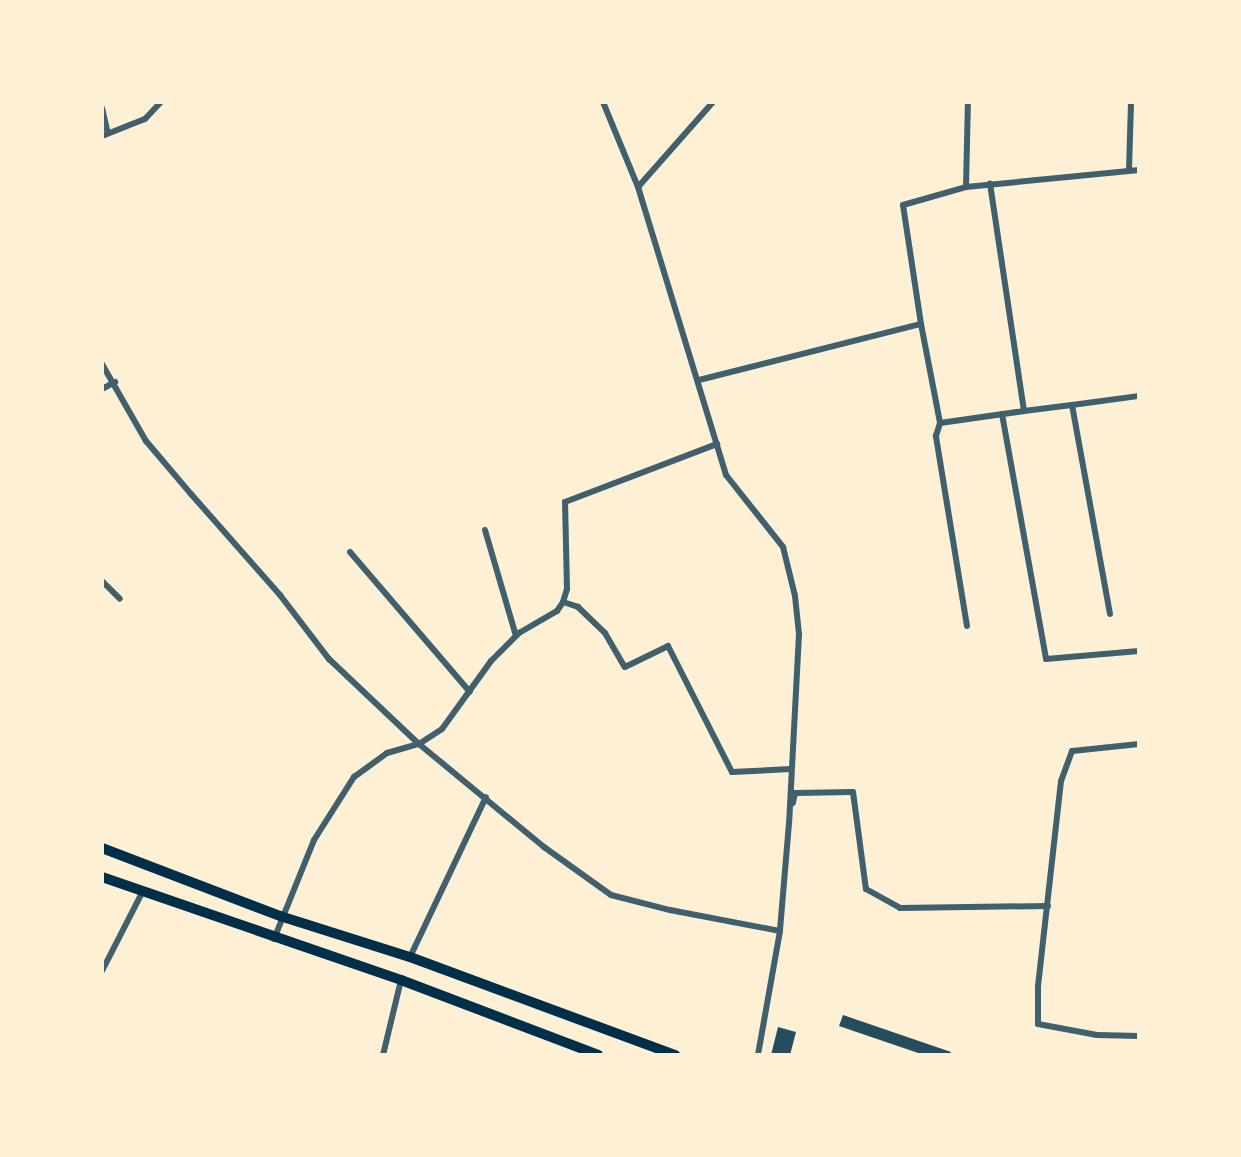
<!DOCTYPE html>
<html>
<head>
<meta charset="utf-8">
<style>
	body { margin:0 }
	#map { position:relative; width:1241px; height:1157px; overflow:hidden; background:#fdf0d5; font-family:"Roboto Condensed",sans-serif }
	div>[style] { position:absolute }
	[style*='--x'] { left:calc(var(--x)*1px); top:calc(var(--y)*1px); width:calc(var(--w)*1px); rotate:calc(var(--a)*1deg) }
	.building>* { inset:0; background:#264d5e }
	.minor>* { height:6px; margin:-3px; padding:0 3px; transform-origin:3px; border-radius:3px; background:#3f606c }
	.trunk>* { height:10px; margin:-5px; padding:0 5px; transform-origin:5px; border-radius:5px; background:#003049 }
	span { translate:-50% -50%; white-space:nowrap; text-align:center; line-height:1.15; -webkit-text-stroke:8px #fdf0d5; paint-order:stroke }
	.frame { position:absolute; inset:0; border:104px solid #fdf0d5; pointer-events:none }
</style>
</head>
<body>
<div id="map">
	<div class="building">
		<div style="clip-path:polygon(843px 1015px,951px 1052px,949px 1055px,924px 1055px,839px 1026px)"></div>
		<div style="clip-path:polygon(778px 1027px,796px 1032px,790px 1055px,771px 1055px)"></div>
	</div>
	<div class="minor">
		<div style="--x:603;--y:102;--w:92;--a:67.6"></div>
		<div style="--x:713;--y:102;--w:113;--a:131.4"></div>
		<div style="--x:638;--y:187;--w:301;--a:73"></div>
		<div style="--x:726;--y:475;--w:92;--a:51.6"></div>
		<div style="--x:783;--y:547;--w:50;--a:76.2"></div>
		<div style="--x:795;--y:596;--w:38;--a:84"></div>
		<div style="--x:799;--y:634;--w:189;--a:93"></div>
		<div style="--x:789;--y:823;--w:108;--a:94.8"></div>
		<div style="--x:780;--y:931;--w:126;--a:100.1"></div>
		<div style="--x:102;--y:108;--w:26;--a:77"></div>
		<div style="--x:102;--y:136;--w:46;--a:-21.6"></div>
		<div style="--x:145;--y:119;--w:23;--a:-47"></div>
		<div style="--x:1129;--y:170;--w:68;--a:-88.3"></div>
		<div style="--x:966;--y:187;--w:85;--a:-88.7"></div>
		<div style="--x:921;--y:324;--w:101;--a:79.1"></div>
		<div style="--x:102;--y:364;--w:89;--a:60.3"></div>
		<div style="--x:146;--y:441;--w:70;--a:49.7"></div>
		<div style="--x:191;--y:494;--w:135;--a:48.6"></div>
		<div style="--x:280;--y:595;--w:81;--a:52.6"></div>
		<div style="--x:329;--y:659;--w:124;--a:43.4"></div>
		<div style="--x:419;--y:744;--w:162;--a:39.5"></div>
		<div style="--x:544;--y:847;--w:82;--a:35.6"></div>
		<div style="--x:611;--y:895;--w:61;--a:14.3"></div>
		<div style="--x:670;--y:910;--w:112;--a:10.8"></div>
		<div style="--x:699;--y:380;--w:229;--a:-14.2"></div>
		<div style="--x:921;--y:324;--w:120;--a:-98.6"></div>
		<div style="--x:903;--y:205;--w:66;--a:-15.9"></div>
		<div style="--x:966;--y:187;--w:174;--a:-5.6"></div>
		<div style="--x:102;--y:389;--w:15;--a:-28"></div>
		<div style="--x:1024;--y:411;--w:48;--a:-7.1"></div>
		<div style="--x:1002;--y:414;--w:249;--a:79.8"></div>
		<div style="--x:1046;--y:659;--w:93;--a:-4.9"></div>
		<div style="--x:485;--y:530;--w:110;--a:73.7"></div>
		<div style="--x:350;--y:552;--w:184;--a:49.4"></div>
		<div style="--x:102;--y:581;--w:25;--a:45"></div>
		<div style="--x:563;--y:602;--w:16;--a:18"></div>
		<div style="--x:578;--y:607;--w:37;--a:44"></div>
		<div style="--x:605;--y:633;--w:39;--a:60"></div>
		<div style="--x:625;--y:667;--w:48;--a:-26"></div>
		<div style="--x:668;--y:646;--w:141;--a:63.1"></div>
		<div style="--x:732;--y:772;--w:59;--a:-2.9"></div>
		<div style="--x:1110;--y:614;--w:212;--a:-100.3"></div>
		<div style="--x:1072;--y:405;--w:68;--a:-7.7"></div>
		<div style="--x:967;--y:626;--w:193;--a:-99.3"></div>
		<div style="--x:936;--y:436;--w:14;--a:-73"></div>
		<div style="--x:940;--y:423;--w:85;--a:-8.1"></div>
		<div style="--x:1024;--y:411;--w:230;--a:-98.5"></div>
		<div style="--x:1139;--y:744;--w:67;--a:174"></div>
		<div style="--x:1072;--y:751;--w:32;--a:110"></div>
		<div style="--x:1061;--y:781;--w:207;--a:96.4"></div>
		<div style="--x:1038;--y:987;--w:37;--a:90"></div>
		<div style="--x:1038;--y:1024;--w:60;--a:10.6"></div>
		<div style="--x:1097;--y:1035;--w:42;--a:1.4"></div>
		<div style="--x:793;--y:803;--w:10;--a:-79"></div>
		<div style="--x:795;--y:793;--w:58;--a:-1"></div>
		<div style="--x:853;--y:792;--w:98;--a:82.4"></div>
		<div style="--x:866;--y:889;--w:39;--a:29"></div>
		<div style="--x:900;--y:908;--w:148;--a:-0.8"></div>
		<div style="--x:274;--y:939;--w:107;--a:-68"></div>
		<div style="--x:314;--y:840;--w:75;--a:-57.6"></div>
		<div style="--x:354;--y:777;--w:41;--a:-36"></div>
		<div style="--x:387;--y:753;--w:33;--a:-16"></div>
		<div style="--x:419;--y:744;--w:27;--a:-33"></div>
		<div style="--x:442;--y:729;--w:84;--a:-54.2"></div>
		<div style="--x:491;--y:661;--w:40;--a:-45"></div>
		<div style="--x:519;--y:633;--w:44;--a:-30.1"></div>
		<div style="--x:557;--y:611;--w:11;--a:-56"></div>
		<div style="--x:563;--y:602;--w:14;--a:-73"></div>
		<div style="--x:567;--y:589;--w:87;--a:-91.3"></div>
		<div style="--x:565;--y:502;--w:163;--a:-20.9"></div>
		<div style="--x:410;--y:957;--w:177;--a:-64.6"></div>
		<div style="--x:102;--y:971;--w:88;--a:-62.9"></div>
		<div style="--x:383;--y:1055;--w:77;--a:-76.5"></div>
	</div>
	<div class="trunk">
		<div style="--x:102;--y:848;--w:191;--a:20.9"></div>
		<div style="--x:280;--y:916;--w:136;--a:17.5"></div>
		<div style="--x:410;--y:957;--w:283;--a:20.3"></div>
		<div style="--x:102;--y:877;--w:316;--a:19"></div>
		<div style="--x:401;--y:980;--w:211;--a:20.8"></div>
	</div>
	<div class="frame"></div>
</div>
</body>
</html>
